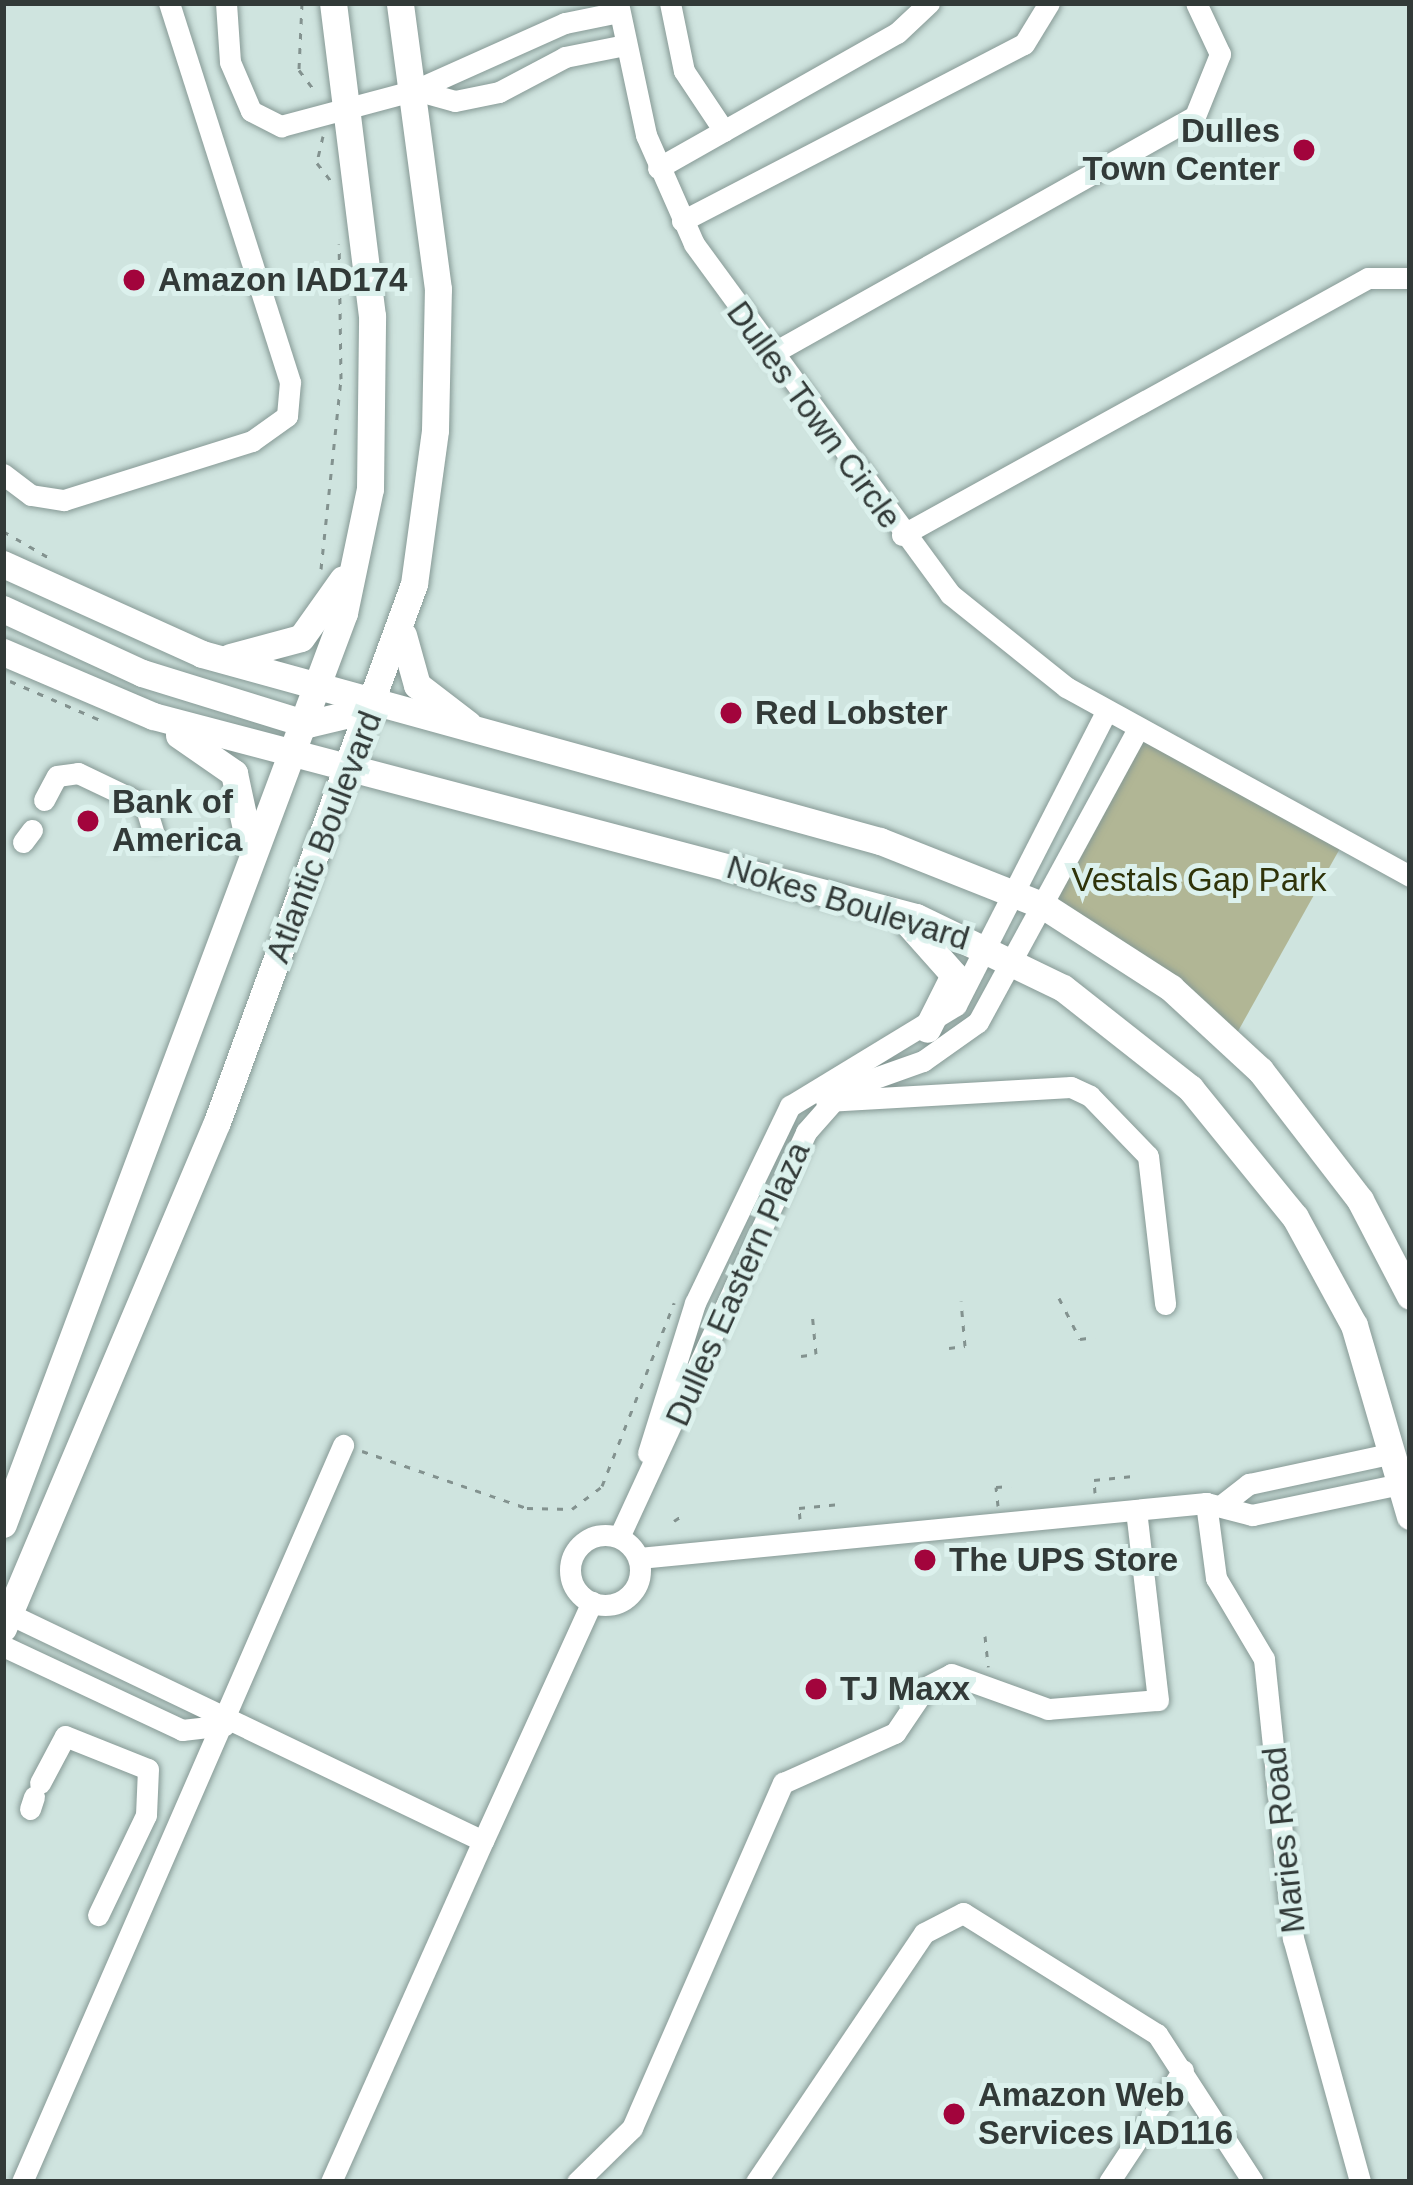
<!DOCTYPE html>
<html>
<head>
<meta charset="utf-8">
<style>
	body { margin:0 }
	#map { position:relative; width:1413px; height:2185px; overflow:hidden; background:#cfe4df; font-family:Helvetica,sans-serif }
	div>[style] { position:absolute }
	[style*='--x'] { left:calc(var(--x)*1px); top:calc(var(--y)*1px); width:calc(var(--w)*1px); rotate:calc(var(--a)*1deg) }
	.green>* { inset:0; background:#b1b695 }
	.path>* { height:3px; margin-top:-1.5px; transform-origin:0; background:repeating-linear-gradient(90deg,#83928f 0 6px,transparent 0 15px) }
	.roads { filter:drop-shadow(0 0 3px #869995) drop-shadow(0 0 3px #869995) }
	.minor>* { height:21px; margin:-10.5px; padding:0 10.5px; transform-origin:10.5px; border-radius:10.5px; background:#fff }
	.minor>.ring { margin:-10.5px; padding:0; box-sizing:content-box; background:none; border:21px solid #fff; border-radius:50% }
	.major>* { height:27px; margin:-13.5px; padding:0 13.5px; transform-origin:13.5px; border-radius:13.5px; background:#fff }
	.dots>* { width:33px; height:33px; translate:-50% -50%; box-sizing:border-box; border:6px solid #dcf1ed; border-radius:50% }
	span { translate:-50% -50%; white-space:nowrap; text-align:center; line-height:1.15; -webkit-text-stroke:10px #dcf1ed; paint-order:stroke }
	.poi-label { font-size:33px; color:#323a38; font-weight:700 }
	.right { translate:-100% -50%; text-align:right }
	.left { translate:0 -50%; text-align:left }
	.street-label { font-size:33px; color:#323a38 }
	.park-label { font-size:33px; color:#2f3309 }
	.frame { position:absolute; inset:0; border:6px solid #323a38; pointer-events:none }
</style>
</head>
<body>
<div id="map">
	<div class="green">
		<div style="clip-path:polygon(1138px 728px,1343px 843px,1232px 1042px,1044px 906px)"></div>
	</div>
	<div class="path">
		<div style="--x:302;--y:3;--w:67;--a:92.6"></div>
		<div style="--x:299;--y:70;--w:25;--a:53"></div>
		<div style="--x:323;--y:136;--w:28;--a:103"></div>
		<div style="--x:317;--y:163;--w:23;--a:52"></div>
		<div style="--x:3;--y:531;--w:58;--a:30.1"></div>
		<div style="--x:321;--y:569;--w:191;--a:-84"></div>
		<div style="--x:341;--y:379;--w:135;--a:-90.8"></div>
		<div style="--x:10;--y:681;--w:98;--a:23.4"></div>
		<div style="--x:1059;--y:1298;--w:46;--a:62.9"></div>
		<div style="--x:1080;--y:1339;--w:15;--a:-8"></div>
		<div style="--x:949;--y:1348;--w:16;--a:-7"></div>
		<div style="--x:965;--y:1346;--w:45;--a:-95.1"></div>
		<div style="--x:801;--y:1356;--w:15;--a:-8"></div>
		<div style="--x:816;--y:1354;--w:42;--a:-95.4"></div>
		<div style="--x:362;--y:1451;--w:175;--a:19.1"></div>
		<div style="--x:527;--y:1508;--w:45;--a:1.3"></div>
		<div style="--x:572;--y:1509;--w:38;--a:-37"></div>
		<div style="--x:602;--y:1486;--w:197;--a:-68.5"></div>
		<div style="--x:1095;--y:1493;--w:13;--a:-94"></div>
		<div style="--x:1094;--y:1480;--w:39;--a:-6"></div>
		<div style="--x:998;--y:1506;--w:19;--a:-96"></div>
		<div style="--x:996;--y:1487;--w:15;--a:-4"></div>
		<div style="--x:800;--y:1519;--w:11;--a:-95"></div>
		<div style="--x:799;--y:1508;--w:41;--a:-5.6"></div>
		<div style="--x:674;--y:1521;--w:14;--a:-34"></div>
		<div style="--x:985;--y:1636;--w:31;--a:84"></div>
	</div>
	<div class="roads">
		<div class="minor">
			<div style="--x:226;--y:3;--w:59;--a:86.1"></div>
			<div style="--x:230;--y:62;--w:53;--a:66.8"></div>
			<div style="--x:251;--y:111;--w:34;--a:27"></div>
			<div style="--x:281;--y:126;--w:139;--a:-15"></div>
			<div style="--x:415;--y:90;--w:164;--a:-24.1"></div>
			<div style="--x:565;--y:23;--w:55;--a:-11.5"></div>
			<div style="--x:618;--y:3;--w:135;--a:78"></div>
			<div style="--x:646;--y:135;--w:119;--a:66.2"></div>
			<div style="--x:694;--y:244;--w:434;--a:53.8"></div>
			<div style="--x:950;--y:594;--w:149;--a:38.7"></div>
			<div style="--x:1066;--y:687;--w:393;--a:28.8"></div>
			<div style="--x:670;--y:3;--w:69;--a:78.4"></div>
			<div style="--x:684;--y:71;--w:72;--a:56.3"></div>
			<div style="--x:415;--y:90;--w:41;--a:15.4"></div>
			<div style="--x:455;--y:101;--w:45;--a:-11.6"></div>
			<div style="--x:499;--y:92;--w:75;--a:-27.9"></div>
			<div style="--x:565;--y:57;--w:61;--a:-11.3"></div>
			<div style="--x:658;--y:168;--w:274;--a:-29.5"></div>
			<div style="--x:897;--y:33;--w:44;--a:-43.2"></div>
			<div style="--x:682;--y:221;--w:385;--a:-27.4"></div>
			<div style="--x:1024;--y:44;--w:48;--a:-58.6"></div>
			<div style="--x:771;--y:354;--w:486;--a:-29.3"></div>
			<div style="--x:1195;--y:116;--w:67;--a:-68"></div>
			<div style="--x:1220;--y:54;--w:56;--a:-115.2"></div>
			<div style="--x:3;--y:474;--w:35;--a:37"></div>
			<div style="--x:31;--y:495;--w:33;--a:9"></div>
			<div style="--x:64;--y:500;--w:197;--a:-17.4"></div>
			<div style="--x:252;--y:441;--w:43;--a:-35.5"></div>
			<div style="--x:287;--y:416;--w:34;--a:-85"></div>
			<div style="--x:290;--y:382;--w:398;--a:-107.7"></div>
			<div style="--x:902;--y:535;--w:532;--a:-28.88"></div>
			<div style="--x:1368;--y:278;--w:42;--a:0"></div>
			<div style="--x:44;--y:800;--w:27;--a:-62"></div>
			<div style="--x:57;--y:776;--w:21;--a:-8"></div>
			<div style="--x:78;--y:773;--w:74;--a:25.5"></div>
			<div style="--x:145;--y:805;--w:37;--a:73"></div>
			<div style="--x:23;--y:842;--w:15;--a:-53"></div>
			<div style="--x:826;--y:1101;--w:245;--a:-3.3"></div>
			<div style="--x:1071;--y:1087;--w:21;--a:25"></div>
			<div style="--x:1090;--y:1096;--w:83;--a:46"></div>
			<div style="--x:1148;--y:1156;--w:149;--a:83.4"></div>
			<div style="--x:648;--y:1453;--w:157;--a:-72.6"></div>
			<div style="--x:695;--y:1303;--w:219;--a:-64.3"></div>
			<div style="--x:790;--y:1106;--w:194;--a:-31.3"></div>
			<div style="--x:956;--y:1005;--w:331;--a:-62.9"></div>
			<div style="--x:1206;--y:1503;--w:76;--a:82.4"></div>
			<div style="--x:1216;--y:1578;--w:94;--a:59.3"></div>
			<div style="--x:1264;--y:1659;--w:281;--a:84.1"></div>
			<div style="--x:1293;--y:1938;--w:253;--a:74.6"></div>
			<div style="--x:1223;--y:1504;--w:33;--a:-38"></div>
			<div style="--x:1249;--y:1484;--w:147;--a:-12.1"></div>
			<div class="ring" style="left:570px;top:1535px;width:49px;height:49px"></div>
			<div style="--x:619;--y:1537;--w:446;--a:-65.2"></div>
			<div style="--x:806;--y:1132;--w:57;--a:-48.5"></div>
			<div style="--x:844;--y:1089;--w:84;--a:-19.5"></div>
			<div style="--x:923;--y:1061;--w:67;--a:-35.3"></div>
			<div style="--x:978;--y:1022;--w:335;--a:-61.4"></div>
			<div style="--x:639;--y:1558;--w:570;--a:-5.54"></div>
			<div style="--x:1206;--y:1503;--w:48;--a:14.6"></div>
			<div style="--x:1252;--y:1515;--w:152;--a:-11.8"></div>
			<div style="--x:3;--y:1611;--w:532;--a:25.6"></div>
			<div style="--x:483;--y:1841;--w:263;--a:-65.5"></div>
			<div style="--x:3;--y:1646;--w:198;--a:25.1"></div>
			<div style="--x:182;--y:1730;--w:43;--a:-6.6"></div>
			<div style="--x:40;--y:1783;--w:53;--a:-62"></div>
			<div style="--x:65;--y:1736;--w:89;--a:21.7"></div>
			<div style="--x:148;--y:1769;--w:46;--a:92.5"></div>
			<div style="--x:146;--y:1815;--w:111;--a:115.6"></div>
			<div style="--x:30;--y:1809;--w:13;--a:-72"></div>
			<div style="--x:22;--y:2182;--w:804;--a:-66.46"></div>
			<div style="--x:331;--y:2182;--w:373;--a:-66"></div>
			<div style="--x:577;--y:2182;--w:77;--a:-44.5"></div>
			<div style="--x:632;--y:2128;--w:377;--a:-66.4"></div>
			<div style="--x:783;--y:1783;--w:123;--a:-24.1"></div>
			<div style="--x:895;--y:1733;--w:55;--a:-56"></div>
			<div style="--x:926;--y:1687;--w:28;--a:-27"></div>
			<div style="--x:951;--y:1674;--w:103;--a:19.8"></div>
			<div style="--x:1048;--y:1709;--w:110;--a:-4.7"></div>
			<div style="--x:1158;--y:1700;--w:191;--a:-96.6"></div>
			<div style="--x:756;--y:2182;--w:300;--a:-56"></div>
			<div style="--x:924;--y:1933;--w:44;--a:-27.1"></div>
			<div style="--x:963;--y:1913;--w:229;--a:32"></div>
			<div style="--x:1157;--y:2034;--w:176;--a:57"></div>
			<div style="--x:1109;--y:2182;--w:134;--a:-56.5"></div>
		</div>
		<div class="major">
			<div style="--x:3;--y:564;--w:218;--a:24.3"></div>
			<div style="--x:202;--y:654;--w:703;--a:15.42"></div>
			<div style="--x:880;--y:841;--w:176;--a:21.6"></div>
			<div style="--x:1044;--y:906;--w:151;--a:32.8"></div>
			<div style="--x:1171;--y:988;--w:121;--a:42.7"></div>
			<div style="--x:1260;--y:1070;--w:164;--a:52.4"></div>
			<div style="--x:1360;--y:1200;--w:108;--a:62.5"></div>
			<div style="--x:3;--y:609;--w:153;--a:24.7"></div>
			<div style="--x:142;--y:673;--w:173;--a:17.2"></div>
			<div style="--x:307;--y:724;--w:69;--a:-13.4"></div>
			<div style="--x:403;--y:635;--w:52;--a:74.4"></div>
			<div style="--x:417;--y:685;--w:64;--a:37.4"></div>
			<div style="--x:3;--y:652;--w:163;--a:23.1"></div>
			<div style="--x:153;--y:716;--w:789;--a:14.76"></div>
			<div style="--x:916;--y:917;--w:163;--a:25.8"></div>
			<div style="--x:1063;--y:988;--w:162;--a:38.2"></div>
			<div style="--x:1190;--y:1088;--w:166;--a:50.9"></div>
			<div style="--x:1295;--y:1217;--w:123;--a:61.4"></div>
			<div style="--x:1354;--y:1325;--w:199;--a:73.7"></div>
			<div style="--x:230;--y:657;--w:73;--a:-15"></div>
			<div style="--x:301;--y:638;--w:72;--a:-54.6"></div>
			<div style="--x:179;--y:735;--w:67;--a:34.6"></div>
			<div style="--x:234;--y:773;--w:72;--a:77.9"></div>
			<div style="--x:907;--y:922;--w:71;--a:48.4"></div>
			<div style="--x:954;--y:975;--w:60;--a:116.6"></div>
			<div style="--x:3;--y:1524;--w:973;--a:-69.48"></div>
			<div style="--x:344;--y:613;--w:127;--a:-78.2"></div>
			<div style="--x:370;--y:489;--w:173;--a:-89.3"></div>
			<div style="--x:372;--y:316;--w:315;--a:-97.1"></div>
			<div style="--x:3;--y:1628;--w:549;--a:-67.08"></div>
			<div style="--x:217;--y:1122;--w:573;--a:-69.89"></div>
			<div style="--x:414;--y:584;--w:155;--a:-82.2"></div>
			<div style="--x:435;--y:430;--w:141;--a:-88.8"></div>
			<div style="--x:438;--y:289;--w:289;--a:-97.6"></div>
		</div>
	</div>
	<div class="dots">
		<div style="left:1304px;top:150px;background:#a2043c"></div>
		<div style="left:134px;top:280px;background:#a2043c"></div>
		<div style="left:731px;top:713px;background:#a2043c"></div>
		<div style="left:88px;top:821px;background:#a2043c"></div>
		<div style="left:925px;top:1560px;background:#a2043c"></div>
		<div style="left:816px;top:1689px;background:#a2043c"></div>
		<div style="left:954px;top:2114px;background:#a2043c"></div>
	</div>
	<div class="poi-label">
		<span class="right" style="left:1280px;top:150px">Dulles<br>Town Center</span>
		<span class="left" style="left:158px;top:280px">Amazon IAD174</span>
		<span class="left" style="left:755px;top:713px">Red Lobster</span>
		<span class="left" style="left:112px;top:821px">Bank of<br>America</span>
		<span class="left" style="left:949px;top:1560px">The UPS Store</span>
		<span class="left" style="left:840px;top:1689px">TJ Maxx</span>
		<span class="left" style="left:978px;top:2114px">Amazon Web<br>Services IAD116</span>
	</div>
	<div class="street-label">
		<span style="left:814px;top:415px;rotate:54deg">Dulles Town Circle</span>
		<span style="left:324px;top:837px;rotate:-69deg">Atlantic Boulevard</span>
		<span style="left:848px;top:903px;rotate:17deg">Nokes Boulevard</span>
		<span style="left:738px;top:1284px;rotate:-66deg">Dulles Eastern Plaza</span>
		<span style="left:1284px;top:1840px;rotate:-96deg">Maries Road</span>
	</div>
	<div class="park-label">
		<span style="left:1199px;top:880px">Vestals Gap Park</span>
	</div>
	<div class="frame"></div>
</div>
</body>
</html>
